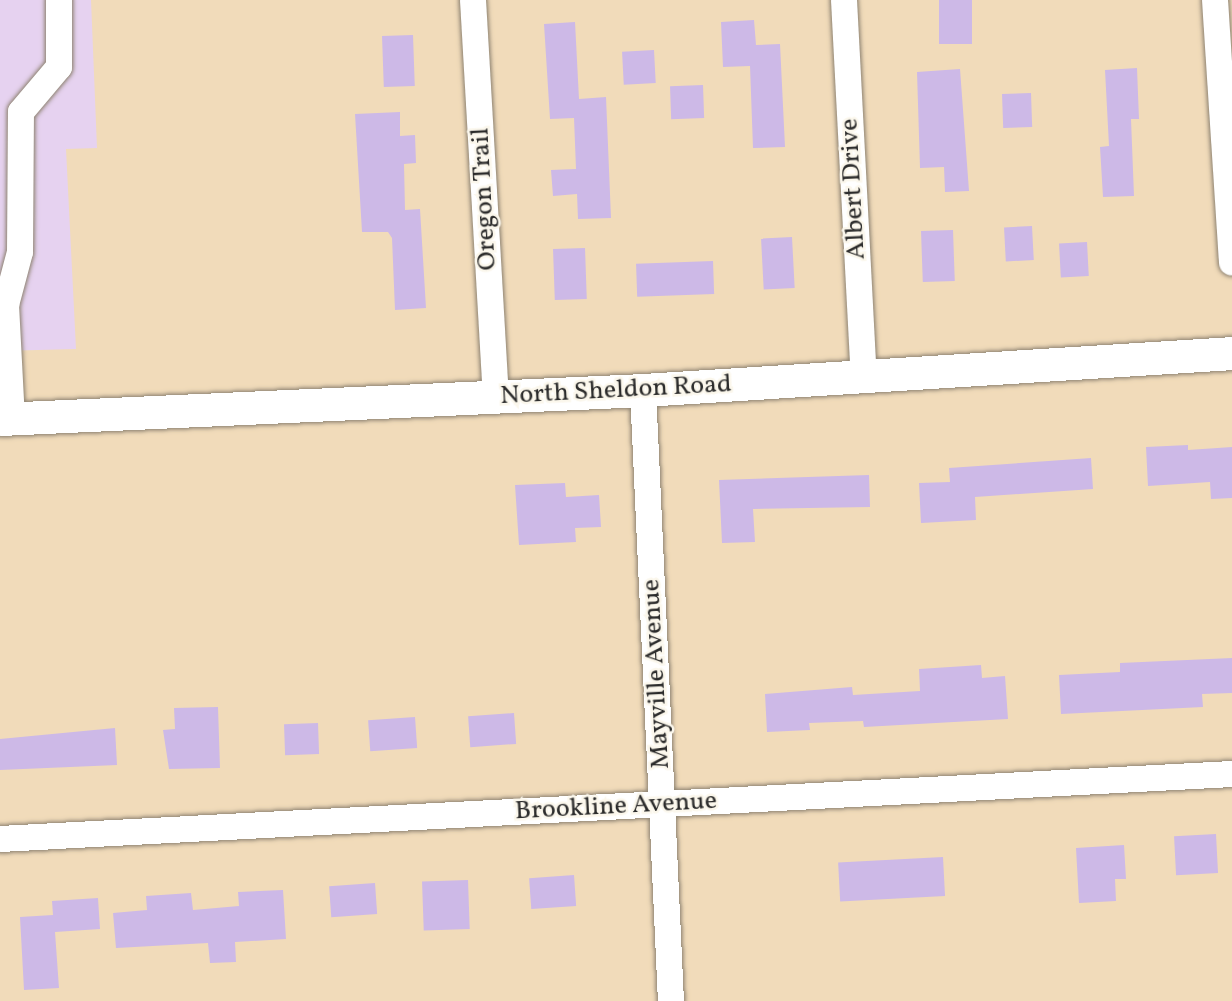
<!DOCTYPE html>
<html>
<head>
<meta charset="utf-8">
<style>
	body { margin:0 }
	#map { position:relative; width:1232px; height:1001px; overflow:hidden; background:#f1dbba; font-family:Vollkorn,serif }
	div>[style] { position:absolute }
	[style*='--x'] { left:calc(var(--x)*1px); top:calc(var(--y)*1px); width:calc(var(--w)*1px); rotate:calc(var(--a)*1deg) }
	.built>* { inset:0; background:#e6d2f0 }
	.building>* { inset:0; background:#cdb9e7; transform-origin:0 0 }
	.roads { filter:drop-shadow(0 0 2px #8e8372) drop-shadow(0 0 2px #8e8372) }
	.minor>* { height:26px; margin:-13px; padding:0 13px; transform-origin:13px; border-radius:13px; background:#fff }
	.major>* { height:33px; margin:-16.5px; padding:0 16.5px; transform-origin:16.5px; border-radius:16.5px; background:#fff }
	span { translate:-50% -50%; white-space:nowrap; text-align:center; line-height:1.15; -webkit-text-stroke:5px #fbf7ec; paint-order:stroke }
	.street-label { font-size:26px; color:#2b2b2b }
</style>
</head>
<body>
<div id="map">
	<div class="built">
		<div style="clip-path:polygon(0 0,91px 0,97px 148px,66px 149px,76px 349px,0 351px)"></div>
	</div>
	<div class="building">
		<div style="left:939px;top:0;width:33px;height:44px"></div>
		<div style="clip-path:polygon(754px 20px,756px 45px,780px 44px,785px 147px,753px 148px,750px 66px,723px 67px,721px 22px)"></div>
		<div style="clip-path:polygon(575px 22px,579px 99px,606px 97px,611px 218px,578px 219px,577px 194px,553px 196px,551px 170px,576px 169px,574px 118px,550px 119px,544px 24px)"></div>
		<div style="left:413px;top:35px;width:51px;height:31px;rotate:88deg"></div>
		<div style="left:654px;top:50px;width:33px;height:32px;rotate:87deg"></div>
		<div style="clip-path:polygon(1137px 68px,1139px 119px,1131px 119px,1134px 196px,1103px 197px,1100px 147px,1109px 146px,1105px 70px)"></div>
		<div style="clip-path:polygon(960px 69px,969px 191px,945px 192px,944px 167px,920px 168px,917px 72px)"></div>
		<div style="left:703px;top:85px;width:33px;height:33px;rotate:88deg"></div>
		<div style="left:1031px;top:93px;width:34px;height:29px;rotate:88deg"></div>
		<div style="clip-path:polygon(400px 112px,400px 136px,415px 135px,416px 163px,404px 164px,405px 210px,420px 209px,426px 308px,395px 310px,392px 238px,388px 232px,362px 232px,355px 114px)"></div>
		<div style="left:1032px;top:226px;width:34px;height:28px;rotate:87deg"></div>
		<div style="left:953px;top:230px;width:51px;height:32px;rotate:88deg"></div>
		<div style="left:792px;top:237px;width:51px;height:31px;rotate:87deg"></div>
		<div style="left:1087px;top:242px;width:34px;height:28px;rotate:87deg"></div>
		<div style="left:585px;top:248px;width:51px;height:32px;rotate:88deg"></div>
		<div style="left:713px;top:261px;width:33px;height:77px;rotate:88deg"></div>
		<div style="clip-path:polygon(1188px 445px,1188px 450px,1232px 447px,1232px 498px,1211px 499px,1210px 482px,1148px 486px,1146px 447px)"></div>
		<div style="clip-path:polygon(1091px 458px,1093px 489px,975px 497px,976px 520px,921px 523px,919px 483px,950px 482px,949px 468px)"></div>
		<div style="clip-path:polygon(869px 475px,870px 507px,753px 509px,755px 542px,722px 543px,719px 480px)"></div>
		<div style="clip-path:polygon(565px 483px,566px 497px,599px 495px,601px 527px,575px 528px,576px 542px,519px 545px,515px 485px)"></div>
		<div style="clip-path:polygon(1232px 658px,1232px 693px,1202px 694px,1203px 707px,1061px 714px,1059px 675px,1120px 672px,1120px 663px)"></div>
		<div style="clip-path:polygon(981px 665px,982px 678px,1005px 676px,1008px 719px,864px 727px,863px 721px,809px 723px,810px 730px,767px 732px,765px 694px,852px 687px,853px 695px,920px 691px,919px 669px)"></div>
		<div style="clip-path:polygon(218px 707px,220px 768px,169px 769px,163px 730px,175px 729px,174px 708px)"></div>
		<div style="left:514px;top:713px;width:31px;height:46px;rotate:86deg"></div>
		<div style="left:415px;top:717px;width:31px;height:47px;rotate:86deg"></div>
		<div style="left:318px;top:723px;width:31px;height:34px;rotate:88deg"></div>
		<div style="clip-path:polygon(115px 728px,117px 765px,0 770px,0 739px)"></div>
		<div style="left:1216px;top:834px;width:39px;height:42px;rotate:87deg"></div>
		<div style="clip-path:polygon(1124px 845px,1126px 879px,1115px 879px,1116px 901px,1079px 903px,1076px 848px)"></div>
		<div style="left:943px;top:857px;width:39px;height:105px;rotate:87deg"></div>
		<div style="left:574px;top:875px;width:31px;height:45px;rotate:86deg"></div>
		<div style="left:468px;top:880px;width:49px;height:46px;rotate:88deg"></div>
		<div style="left:375px;top:883px;width:31px;height:46px;rotate:86deg"></div>
		<div style="clip-path:polygon(283px 890px,286px 939px,235px 942px,236px 962px,210px 963px,208px 943px,116px 948px,113px 913px,147px 910px,146px 896px,191px 893px,193px 910px,239px 906px,238px 892px)"></div>
		<div style="clip-path:polygon(98px 898px,100px 929px,55px 932px,59px 988px,24px 990px,20px 917px,53px 915px,52px 901px)"></div>
	</div>
	<div class="roads">
		<div class="minor">
			<div style="--x:473;--y:0;--w:399;--a:86.7"></div>
			<div style="--x:844;--y:0;--w:378;--a:87"></div>
			<div style="--x:1215;--y:0;--w:263;--a:86.3"></div>
			<div style="--x:0;--y:294;--w:13;--a:61"></div>
			<div style="--x:6;--y:305;--w:114;--a:87"></div>
			<div style="--x:6;--y:305;--w:55;--a:-75.2"></div>
			<div style="--x:20;--y:252;--w:140;--a:-89.6"></div>
			<div style="--x:21;--y:112;--w:59;--a:-49.8"></div>
			<div style="--x:59;--y:67;--w:67;--a:-90"></div>
			<div style="--x:643;--y:390;--w:612;--a:87.38"></div>
			<div style="--x:0;--y:839;--w:1234;--a:-3.02"></div>
		</div>
		<div class="major">
			<div style="--x:0;--y:419;--w:644;--a:-2.58"></div>
			<div style="--x:643;--y:390;--w:590;--a:-3.59"></div>
		</div>
	</div>
	<div class="street-label">
		<span style="left:854px;top:189px;rotate:-93deg">Albert Drive</span>
		<span style="left:485px;top:199px;rotate:-93deg">Oregon Trail</span>
		<span style="left:616px;top:391px;rotate:-3deg">North Sheldon Road</span>
		<span style="left:657px;top:674px;rotate:-93deg">Mayville Avenue</span>
		<span style="left:616px;top:807px;rotate:-3deg">Brookline Avenue</span>
	</div>
</div>
</body>
</html>
